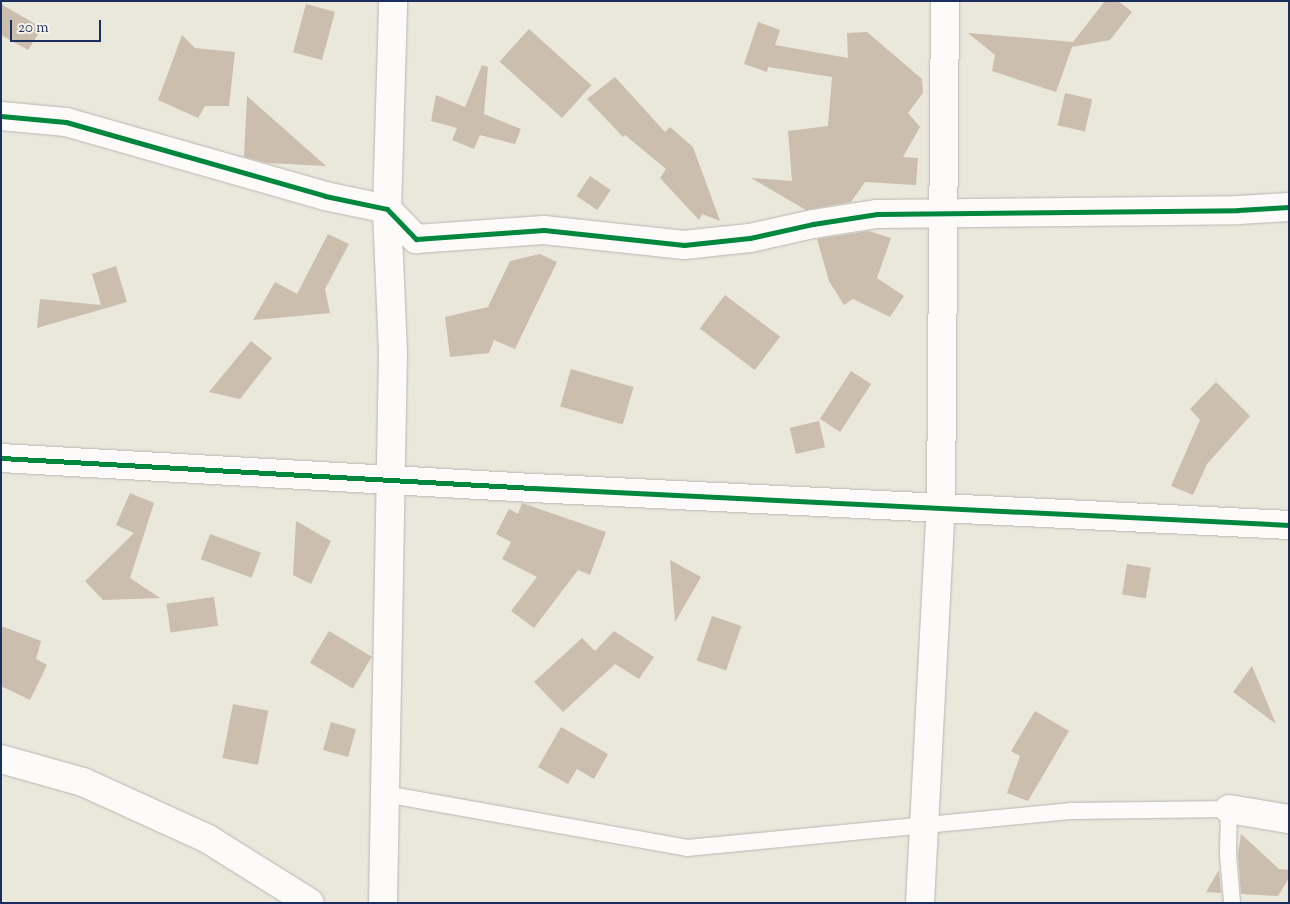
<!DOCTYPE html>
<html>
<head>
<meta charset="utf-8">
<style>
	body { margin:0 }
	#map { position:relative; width:1290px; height:904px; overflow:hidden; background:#eae7db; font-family:"Sorts Mill Goudy",serif }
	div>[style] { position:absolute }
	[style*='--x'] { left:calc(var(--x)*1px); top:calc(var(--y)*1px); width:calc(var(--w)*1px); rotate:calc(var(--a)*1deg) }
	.building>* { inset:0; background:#cbbeae; transform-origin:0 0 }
	.roads { filter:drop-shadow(0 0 1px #b6b7b4) drop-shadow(0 0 1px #b6b7b4) }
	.lane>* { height:16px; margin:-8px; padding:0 8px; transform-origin:8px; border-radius:8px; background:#fcfbfa }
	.street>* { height:28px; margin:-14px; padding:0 14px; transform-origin:14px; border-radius:14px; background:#fcfbfa }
	.cycleway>* { height:5px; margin:-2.5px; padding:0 2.5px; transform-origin:2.5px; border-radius:2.5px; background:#00873e }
	span { translate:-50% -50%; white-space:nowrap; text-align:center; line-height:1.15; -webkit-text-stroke:4px #f7f3e8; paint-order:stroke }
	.frame { position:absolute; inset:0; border:2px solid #1b2f5e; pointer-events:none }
	.scale { position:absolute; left:10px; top:20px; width:91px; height:22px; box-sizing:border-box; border:2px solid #1b2f5e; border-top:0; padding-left:6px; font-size:15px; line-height:18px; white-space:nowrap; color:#1b2f5e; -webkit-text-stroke:4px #f7f3e8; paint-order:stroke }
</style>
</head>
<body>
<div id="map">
	<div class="building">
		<div style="clip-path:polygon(1105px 1px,1118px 1px,1132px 12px,1110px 40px,1072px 47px,1056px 92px,992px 71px,995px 55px,968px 33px,1073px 42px)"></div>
		<div style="clip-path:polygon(1px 4px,42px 28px,28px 50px,1px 35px)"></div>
		<div style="left:306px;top:4px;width:30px;height:50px;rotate:15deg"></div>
		<div style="clip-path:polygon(758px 22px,780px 30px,775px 45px,848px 58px,847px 33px,867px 32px,922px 79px,923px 93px,908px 113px,920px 127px,903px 157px,918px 158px,916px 185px,865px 182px,851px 202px,806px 210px,751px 178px,792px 181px,788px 131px,828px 126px,832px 77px,768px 67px,767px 72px,744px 64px)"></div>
		<div style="left:529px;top:29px;width:84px;height:44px;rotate:42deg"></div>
		<div style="clip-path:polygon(182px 35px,195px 48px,235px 52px,229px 106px,205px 106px,198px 118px,158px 100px)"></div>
		<div style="clip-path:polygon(482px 65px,488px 67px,484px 114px,521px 129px,515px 144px,480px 135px,474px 149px,452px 140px,457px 128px,431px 121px,436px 95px,465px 107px)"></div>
		<div style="clip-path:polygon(615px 77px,665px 132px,670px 127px,693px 147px,720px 221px,702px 214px,699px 220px,660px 178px,666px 169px,625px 135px,623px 137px,587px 99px)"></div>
		<div style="left:1065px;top:93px;width:28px;height:33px;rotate:13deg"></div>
		<div style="clip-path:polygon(247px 96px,326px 166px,267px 163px,244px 157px)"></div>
		<div style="left:590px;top:176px;width:25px;height:24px;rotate:34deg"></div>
		<div style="clip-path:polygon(869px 231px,891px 238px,877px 278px,904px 296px,890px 317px,853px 299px,844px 305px,829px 281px,817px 239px)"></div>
		<div style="clip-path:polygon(328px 234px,349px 244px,325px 289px,330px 313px,253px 320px,275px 282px,297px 294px)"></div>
		<div style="clip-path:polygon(540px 254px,557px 262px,515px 349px,494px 340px,489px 353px,450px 357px,445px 317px,488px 307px,510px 261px)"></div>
		<div style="clip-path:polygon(116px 266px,127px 302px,37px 328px,40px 299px,101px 305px,92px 274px)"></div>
		<div style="left:725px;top:295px;width:69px;height:42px;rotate:37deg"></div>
		<div style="clip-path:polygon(251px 341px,272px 358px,240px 399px,209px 392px)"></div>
		<div style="left:571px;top:369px;width:65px;height:39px;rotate:16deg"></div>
		<div style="left:851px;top:371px;width:24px;height:57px;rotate:33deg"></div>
		<div style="clip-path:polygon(1216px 382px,1250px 416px,1207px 464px,1193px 495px,1171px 486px,1200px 420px,1190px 409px)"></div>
		<div style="left:819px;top:421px;width:27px;height:30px;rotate:77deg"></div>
		<div style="clip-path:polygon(130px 493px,154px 503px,130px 578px,160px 598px,103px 600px,85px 581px,134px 533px,116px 525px)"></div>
		<div style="clip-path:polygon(522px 503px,606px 532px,590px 575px,578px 570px,534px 628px,511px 611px,537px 577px,502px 559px,511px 542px,496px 534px,509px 509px,518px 514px)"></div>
		<div style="clip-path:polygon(296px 521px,331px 541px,311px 584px,293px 575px)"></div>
		<div style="left:210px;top:534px;width:54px;height:27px;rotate:20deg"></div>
		<div style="clip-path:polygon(670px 560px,701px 577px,675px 622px)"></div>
		<div style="left:1127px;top:564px;width:24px;height:31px;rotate:9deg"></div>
		<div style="left:214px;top:597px;width:29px;height:48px;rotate:82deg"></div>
		<div style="left:712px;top:616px;width:31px;height:47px;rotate:19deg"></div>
		<div style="clip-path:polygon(1px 626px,41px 641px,36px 659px,47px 665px,30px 700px,1px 686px)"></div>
		<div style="left:329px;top:631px;width:50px;height:37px;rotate:31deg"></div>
		<div style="clip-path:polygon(614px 631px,654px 657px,639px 679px,615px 664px,563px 712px,534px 682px,582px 638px,595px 651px)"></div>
		<div style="clip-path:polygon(1252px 666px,1276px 724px,1233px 692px)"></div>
		<div style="left:233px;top:704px;width:36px;height:55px;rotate:11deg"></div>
		<div style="clip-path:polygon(1035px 711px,1069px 731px,1028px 801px,1007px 793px,1020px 756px,1011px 751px)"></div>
		<div style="left:331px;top:722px;width:26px;height:29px;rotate:16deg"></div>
		<div style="clip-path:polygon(561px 727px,608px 754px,594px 779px,577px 769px,568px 784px,538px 767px)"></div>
		<div style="clip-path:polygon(1241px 834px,1279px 869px,1289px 870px,1289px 878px,1278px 896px,1241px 894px,1238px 854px)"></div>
		<div style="clip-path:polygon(1219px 870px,1221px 893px,1206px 892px)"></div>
	</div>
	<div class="roads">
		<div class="lane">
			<div style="--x:385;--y:794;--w:307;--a:10.1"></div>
			<div style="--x:687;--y:848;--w:387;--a:-5.5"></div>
			<div style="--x:1072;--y:811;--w:157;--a:-0.7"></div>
			<div style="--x:1229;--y:809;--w:45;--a:91.3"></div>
			<div style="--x:1228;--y:854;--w:49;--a:85.3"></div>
		</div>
		<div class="street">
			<div style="--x:1;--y:116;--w:65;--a:5.3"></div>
			<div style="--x:66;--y:122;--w:269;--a:15.9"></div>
			<div style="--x:325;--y:196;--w:63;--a:11.8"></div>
			<div style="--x:387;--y:209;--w:42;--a:46"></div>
			<div style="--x:416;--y:239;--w:128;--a:-4"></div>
			<div style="--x:544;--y:230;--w:141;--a:6.1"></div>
			<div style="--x:684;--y:245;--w:66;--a:-6.1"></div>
			<div style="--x:750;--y:238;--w:65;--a:-12.5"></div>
			<div style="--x:813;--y:224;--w:65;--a:-8.9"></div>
			<div style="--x:877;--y:214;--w:361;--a:-0.6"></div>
			<div style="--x:1238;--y:210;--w:51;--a:-3.4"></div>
			<div style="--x:1;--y:458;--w:533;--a:3.23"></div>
			<div style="--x:533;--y:488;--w:757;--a:2.8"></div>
			<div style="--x:1;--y:759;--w:85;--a:15.7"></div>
			<div style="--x:83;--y:782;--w:137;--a:24.5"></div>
			<div style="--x:208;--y:839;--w:120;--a:32.1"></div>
			<div style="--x:1229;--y:809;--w:61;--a:9.5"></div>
			<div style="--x:383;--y:903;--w:550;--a:-88.96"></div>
			<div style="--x:393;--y:353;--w:144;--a:-92.4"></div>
			<div style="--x:387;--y:209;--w:208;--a:-88.3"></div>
			<div style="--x:920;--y:903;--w:396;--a:-87"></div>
			<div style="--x:941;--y:508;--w:507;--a:-89.55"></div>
		</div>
	</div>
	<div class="cycleway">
		<div style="--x:1;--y:116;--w:65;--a:5.3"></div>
		<div style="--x:66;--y:122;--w:269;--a:15.9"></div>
		<div style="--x:325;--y:196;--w:63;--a:11.8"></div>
		<div style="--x:387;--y:209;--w:42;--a:46"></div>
		<div style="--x:416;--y:239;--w:128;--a:-4"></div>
		<div style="--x:544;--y:230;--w:141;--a:6.1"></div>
		<div style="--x:684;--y:245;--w:66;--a:-6.1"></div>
		<div style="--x:750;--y:238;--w:65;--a:-12.5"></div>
		<div style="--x:813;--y:224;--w:65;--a:-8.9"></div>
		<div style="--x:877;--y:214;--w:361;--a:-0.6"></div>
		<div style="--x:1238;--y:210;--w:51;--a:-3.4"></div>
		<div style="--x:1;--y:458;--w:533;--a:3.23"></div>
		<div style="--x:533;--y:488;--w:757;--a:2.8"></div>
	</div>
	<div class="frame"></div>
	<div class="scale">20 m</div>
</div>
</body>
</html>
